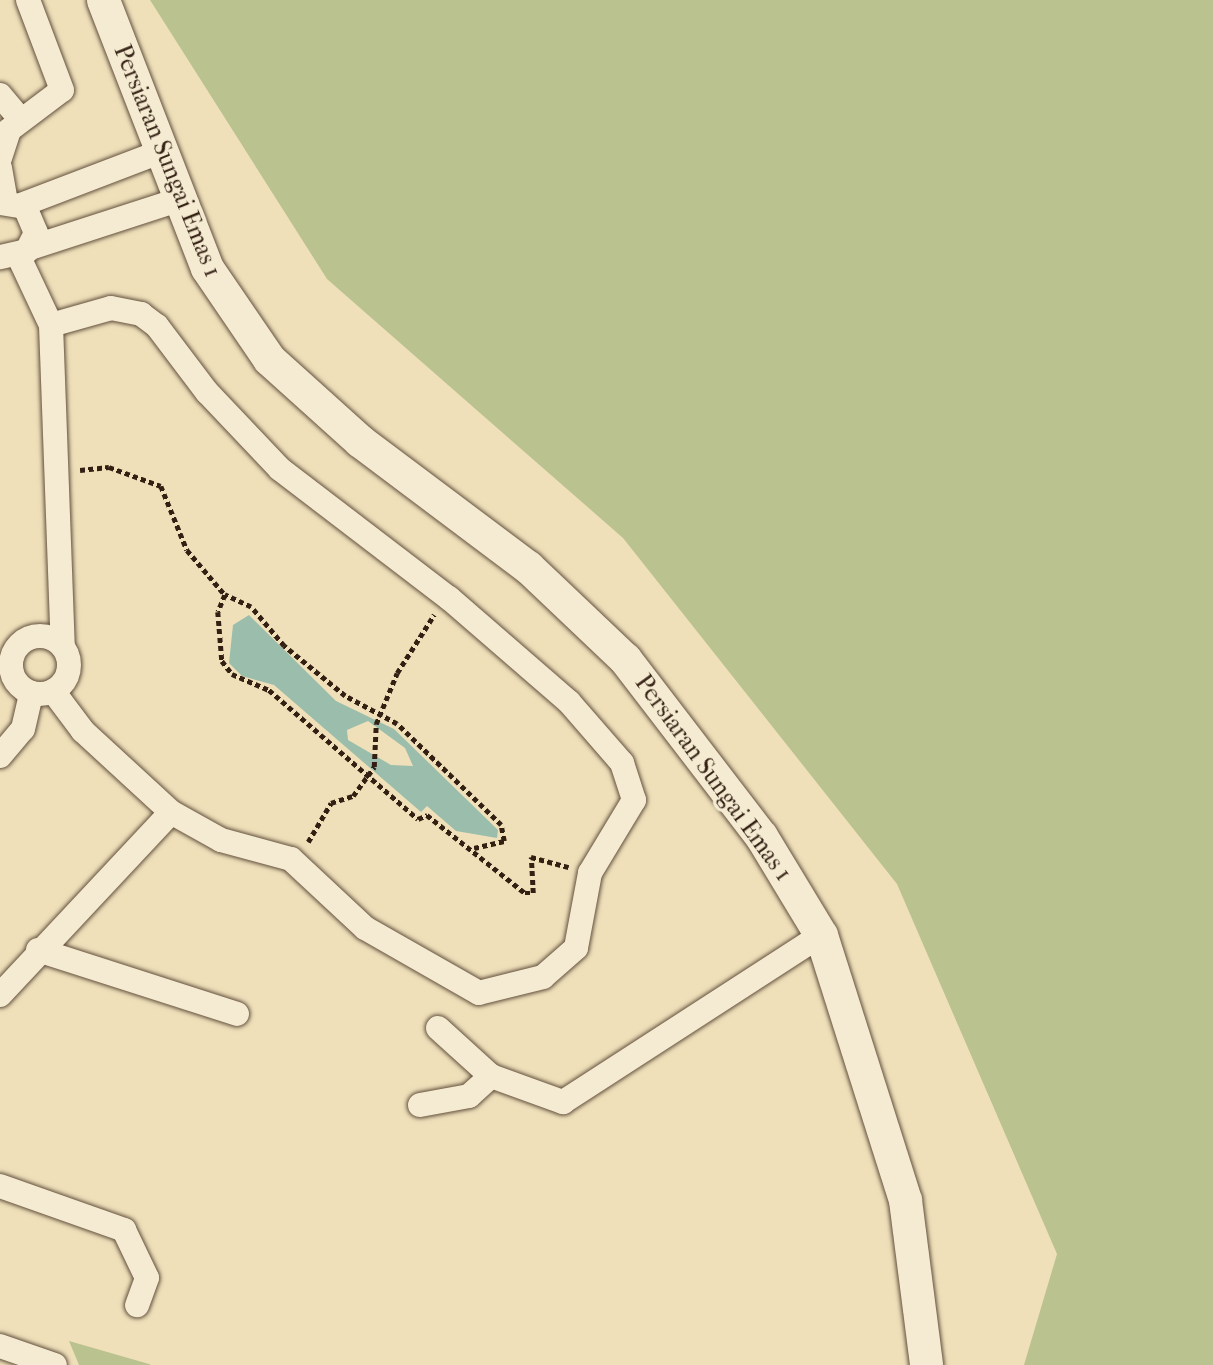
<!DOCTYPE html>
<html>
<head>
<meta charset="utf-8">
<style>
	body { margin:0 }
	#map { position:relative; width:1213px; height:1365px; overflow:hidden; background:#efe0ba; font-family:"IM FELL French Canon",serif }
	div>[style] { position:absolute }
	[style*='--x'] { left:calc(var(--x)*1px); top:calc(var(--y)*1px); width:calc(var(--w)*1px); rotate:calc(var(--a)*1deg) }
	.green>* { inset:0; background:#bac28f }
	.water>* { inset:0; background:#9abdac }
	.path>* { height:4.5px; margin-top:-2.25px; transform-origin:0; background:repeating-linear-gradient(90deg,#332013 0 5px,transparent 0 8.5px) }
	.roads { filter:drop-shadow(0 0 2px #62503d) drop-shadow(0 0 2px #62503d) }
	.street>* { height:24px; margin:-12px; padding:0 12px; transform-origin:12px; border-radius:12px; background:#f5ebd2 }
	.street>.ring { margin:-12px; padding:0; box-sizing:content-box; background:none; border:24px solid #f5ebd2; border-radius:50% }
	.secondary>* { height:33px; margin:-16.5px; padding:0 16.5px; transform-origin:16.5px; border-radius:16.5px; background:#f5ebd2 }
	.path-bridge>* { height:4.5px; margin-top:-2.25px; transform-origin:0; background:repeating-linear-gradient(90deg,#332013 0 5px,transparent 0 8.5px) }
	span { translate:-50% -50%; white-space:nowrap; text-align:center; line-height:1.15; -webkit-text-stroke:7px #f5ebd2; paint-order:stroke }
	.street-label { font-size:24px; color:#332013 }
</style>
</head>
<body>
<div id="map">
	<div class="green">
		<div style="clip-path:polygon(150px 0,1213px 0,1213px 1365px,1024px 1365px,1057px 1254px,897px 884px,623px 538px,327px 279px)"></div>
		<div style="clip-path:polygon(69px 1341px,149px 1364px,151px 1365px,79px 1365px)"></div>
	</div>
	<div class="water">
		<div style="clip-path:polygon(evenodd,249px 615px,336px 701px,394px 729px,498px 830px,497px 838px,456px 831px,427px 806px,421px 812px,274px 685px,242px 676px,229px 663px,233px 625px,249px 615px,368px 721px,405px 748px,413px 766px,391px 765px,348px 740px,347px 730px,368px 721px)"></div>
	</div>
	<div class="path">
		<div style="--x:80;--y:470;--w:29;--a:-6"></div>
		<div style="--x:109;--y:467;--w:55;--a:20.1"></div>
		<div style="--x:161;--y:486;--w:69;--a:67.9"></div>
		<div style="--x:187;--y:550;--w:59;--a:49.8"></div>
		<div style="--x:397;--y:673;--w:69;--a:-57.5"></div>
		<div style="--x:308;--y:842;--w:45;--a:-59.5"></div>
		<div style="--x:474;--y:848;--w:31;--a:-13"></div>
		<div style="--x:504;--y:841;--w:16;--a:-101"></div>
		<div style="--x:501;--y:825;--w:145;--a:-135.8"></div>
		<div style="--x:397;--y:724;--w:59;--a:-151.7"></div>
		<div style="--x:345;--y:696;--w:79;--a:-140.7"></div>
		<div style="--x:284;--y:646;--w:51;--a:-130.2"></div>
		<div style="--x:251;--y:607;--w:29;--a:-155"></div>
		<div style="--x:225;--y:595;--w:18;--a:112"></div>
		<div style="--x:218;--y:612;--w:49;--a:85.3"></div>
		<div style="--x:222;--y:661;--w:16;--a:52"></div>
		<div style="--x:232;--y:674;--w:40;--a:23.4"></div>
		<div style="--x:269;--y:690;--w:197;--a:40.9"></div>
		<div style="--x:418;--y:819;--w:10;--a:-24"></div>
		<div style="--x:427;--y:815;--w:125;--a:38.5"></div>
		<div style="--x:525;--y:893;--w:8;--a:0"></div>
		<div style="--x:533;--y:893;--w:36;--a:-93"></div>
		<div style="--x:531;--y:857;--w:39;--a:15"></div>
	</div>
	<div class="roads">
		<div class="street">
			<div style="--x:0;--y:95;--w:31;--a:50"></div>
			<div style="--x:0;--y:158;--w:29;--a:-72"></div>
			<div style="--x:9;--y:130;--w:66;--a:-37"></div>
			<div style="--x:62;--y:90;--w:96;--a:-110.7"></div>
			<div style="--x:0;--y:168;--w:34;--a:80"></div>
			<div style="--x:0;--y:203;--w:25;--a:9"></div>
			<div style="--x:25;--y:207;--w:28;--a:67"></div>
			<div style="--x:36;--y:233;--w:20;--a:117"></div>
			<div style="--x:27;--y:251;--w:28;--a:167"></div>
			<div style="--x:21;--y:205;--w:149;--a:-20.9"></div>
			<div style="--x:30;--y:248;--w:156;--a:-18"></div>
			<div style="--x:18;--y:255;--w:77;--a:64.8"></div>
			<div style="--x:51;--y:325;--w:321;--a:87.9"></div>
			<div style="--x:51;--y:325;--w:62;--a:-15.8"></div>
			<div style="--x:111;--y:308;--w:31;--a:11"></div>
			<div style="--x:141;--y:314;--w:20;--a:37"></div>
			<div style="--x:157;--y:326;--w:83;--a:52.9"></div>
			<div style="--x:207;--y:392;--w:106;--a:46.5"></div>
			<div style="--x:280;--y:469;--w:213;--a:37.4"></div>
			<div style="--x:449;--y:598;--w:159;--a:40.9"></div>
			<div style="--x:569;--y:702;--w:81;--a:49"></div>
			<div style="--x:622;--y:763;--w:39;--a:72"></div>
			<div style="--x:634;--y:800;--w:85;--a:121.1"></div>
			<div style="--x:590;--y:873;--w:76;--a:100.6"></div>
			<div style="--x:576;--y:948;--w:44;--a:138.7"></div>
			<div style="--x:543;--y:977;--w:66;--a:166"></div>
			<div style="--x:479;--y:993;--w:131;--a:-150.3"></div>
			<div style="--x:365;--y:928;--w:101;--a:-137"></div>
			<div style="--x:291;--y:859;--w:73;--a:-164.8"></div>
			<div style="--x:221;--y:840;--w:57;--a:-150.8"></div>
			<div style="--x:171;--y:812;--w:120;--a:-137.4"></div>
			<div style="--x:83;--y:731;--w:50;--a:-126.9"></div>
			<div class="ring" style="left:11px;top:636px;width:34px;height:34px"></div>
			<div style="--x:0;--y:756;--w:35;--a:-50"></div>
			<div style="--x:23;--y:729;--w:37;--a:-77"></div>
			<div style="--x:38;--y:950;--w:209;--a:17.8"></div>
			<div style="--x:0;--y:995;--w:250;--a:-46.9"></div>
			<div style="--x:438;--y:1028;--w:72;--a:42.2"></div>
			<div style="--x:491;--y:1076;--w:77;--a:19.9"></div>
			<div style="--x:563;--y:1102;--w:307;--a:-32.9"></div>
			<div style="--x:420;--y:1105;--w:50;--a:-10.4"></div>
			<div style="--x:469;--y:1096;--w:30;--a:-42"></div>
			<div style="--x:0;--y:1186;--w:132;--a:19.5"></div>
			<div style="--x:124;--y:1230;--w:53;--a:64.4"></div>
			<div style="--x:147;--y:1278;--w:29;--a:110"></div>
			<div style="--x:0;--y:1346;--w:58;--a:19.1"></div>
		</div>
		<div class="secondary">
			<div style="--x:103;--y:0;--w:287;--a:68.8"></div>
			<div style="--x:207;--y:268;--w:110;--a:55.7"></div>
			<div style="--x:269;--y:359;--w:122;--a:42"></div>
			<div style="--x:360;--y:441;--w:210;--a:36.9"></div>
			<div style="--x:528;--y:567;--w:134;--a:43.5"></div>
			<div style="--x:625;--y:659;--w:223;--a:52.5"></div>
			<div style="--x:761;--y:836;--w:116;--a:58.8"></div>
			<div style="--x:821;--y:935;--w:278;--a:72.4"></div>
			<div style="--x:905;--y:1200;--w:166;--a:82.7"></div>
		</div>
	</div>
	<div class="path-bridge">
		<div style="--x:331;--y:803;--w:23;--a:-18"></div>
		<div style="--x:353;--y:796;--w:36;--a:-54"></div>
		<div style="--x:374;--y:767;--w:43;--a:-87.3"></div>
		<div style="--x:376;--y:724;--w:55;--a:-67.6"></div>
	</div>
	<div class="street-label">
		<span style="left:167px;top:161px;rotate:68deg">Persiaran Sungai Emas 1</span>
		<span style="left:713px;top:778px;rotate:54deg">Persiaran Sungai Emas 1</span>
	</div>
</div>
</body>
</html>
